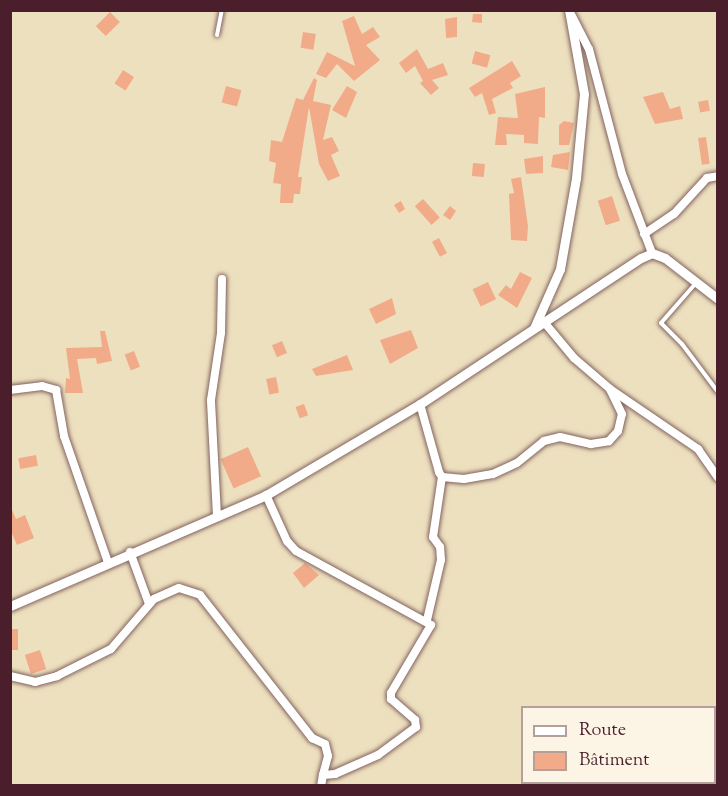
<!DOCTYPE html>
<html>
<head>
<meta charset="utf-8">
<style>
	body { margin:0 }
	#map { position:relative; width:728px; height:796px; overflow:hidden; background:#ede0bf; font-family:"Sorts Mill Goudy",serif }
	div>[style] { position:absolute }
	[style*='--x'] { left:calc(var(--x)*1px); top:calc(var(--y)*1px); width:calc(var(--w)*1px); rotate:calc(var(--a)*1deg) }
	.building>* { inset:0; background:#f2ab88; transform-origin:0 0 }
	.roads { filter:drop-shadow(0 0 2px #83635f) drop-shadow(0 0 2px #83635f) }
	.service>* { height:4px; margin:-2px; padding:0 2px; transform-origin:2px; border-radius:2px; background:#fff }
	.minor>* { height:8px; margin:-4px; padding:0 4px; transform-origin:4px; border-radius:4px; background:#fff }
	.tertiary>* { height:9px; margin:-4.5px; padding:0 4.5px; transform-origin:4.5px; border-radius:4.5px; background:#fff }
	span { translate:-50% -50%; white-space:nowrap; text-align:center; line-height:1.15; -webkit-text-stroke:5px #fcf5e5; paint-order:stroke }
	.frame { position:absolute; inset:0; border:12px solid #4a1f2b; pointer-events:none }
	.legend { position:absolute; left:521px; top:706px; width:195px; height:78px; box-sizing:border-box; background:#fcf5e5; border:2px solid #b59f9b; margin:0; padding:8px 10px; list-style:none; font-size:18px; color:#4a1f2b }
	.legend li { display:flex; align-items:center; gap:12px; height:30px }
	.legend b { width:30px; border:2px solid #b59f9b }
</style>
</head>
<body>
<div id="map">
	<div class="building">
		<div style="left:110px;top:12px;width:14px;height:20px;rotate:45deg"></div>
		<div style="clip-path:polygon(473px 14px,482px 14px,482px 23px,472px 22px)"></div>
		<div style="clip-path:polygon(354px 16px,362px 34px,373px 27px,380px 37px,366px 45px,380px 60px,354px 81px,337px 64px,326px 78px,316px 74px,327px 52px,355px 66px,342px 21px)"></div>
		<div style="clip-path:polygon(457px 17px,457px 37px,446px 38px,445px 19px)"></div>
		<div style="left:303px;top:32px;width:13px;height:16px;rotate:9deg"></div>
		<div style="clip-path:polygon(417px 49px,428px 69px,443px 63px,448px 75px,432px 80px,439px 88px,431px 95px,420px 83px,423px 81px,415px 66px,406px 73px,399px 63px)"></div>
		<div style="left:475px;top:51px;width:16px;height:13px;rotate:15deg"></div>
		<div style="clip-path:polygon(512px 61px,521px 76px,510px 83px,513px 88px,492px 99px,496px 113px,489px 115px,482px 93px,475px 97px,469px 88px)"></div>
		<div style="left:123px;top:70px;width:13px;height:16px;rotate:32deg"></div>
		<div style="clip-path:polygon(314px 78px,317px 80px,313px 101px,331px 105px,323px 140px,332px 137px,339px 151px,331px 155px,340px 176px,328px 181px,319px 164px,309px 107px,298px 177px,302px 177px,300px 194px,294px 194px,293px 203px,280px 203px,281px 184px,273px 183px,276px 163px,269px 161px,271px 140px,282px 142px,296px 98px,303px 100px)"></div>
		<div style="left:226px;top:86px;width:16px;height:17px;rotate:15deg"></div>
		<div style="clip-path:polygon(347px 86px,357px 92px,346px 118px,332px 110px)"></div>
		<div style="clip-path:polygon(545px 87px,545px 118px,539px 117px,538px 144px,524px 143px,524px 135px,506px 134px,507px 145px,495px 145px,498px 117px,518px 118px,515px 94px)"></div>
		<div style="clip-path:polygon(663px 92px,670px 109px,680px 106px,683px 119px,655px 124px,643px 97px)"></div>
		<div style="left:708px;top:100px;width:11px;height:10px;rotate:80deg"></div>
		<div style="clip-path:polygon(564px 121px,574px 123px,569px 145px,559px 145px,559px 125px)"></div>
		<div style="left:706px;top:137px;width:27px;height:8px;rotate:82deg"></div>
		<div style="clip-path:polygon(570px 152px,568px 170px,551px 167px,553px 155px)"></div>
		<div style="clip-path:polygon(543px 156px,543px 173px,526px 174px,524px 159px)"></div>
		<div style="left:473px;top:163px;width:12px;height:13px;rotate:5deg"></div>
		<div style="clip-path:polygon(521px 177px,528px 226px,527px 241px,511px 240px,509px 194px,514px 193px,511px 179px)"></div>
		<div style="left:612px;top:196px;width:26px;height:15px;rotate:72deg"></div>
		<div style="left:423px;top:199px;width:25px;height:11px;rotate:48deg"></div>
		<div style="clip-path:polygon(401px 201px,405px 209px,399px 213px,394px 205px)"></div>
		<div style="clip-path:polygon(450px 206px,456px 211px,450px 220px,443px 215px)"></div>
		<div style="left:439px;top:238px;width:17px;height:8px;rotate:62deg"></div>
		<div style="clip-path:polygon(520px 272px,532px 278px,517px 308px,498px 295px,506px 285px,511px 289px)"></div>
		<div style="left:488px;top:282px;width:19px;height:17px;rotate:65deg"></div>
		<div style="clip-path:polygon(392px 298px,396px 314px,376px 324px,369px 309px)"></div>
		<div style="clip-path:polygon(411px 330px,418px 348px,390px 364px,380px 340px)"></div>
		<div style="clip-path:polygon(100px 331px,105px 331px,112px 361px,97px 364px,96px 358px,77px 359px,83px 393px,65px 393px,66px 378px,70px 379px,66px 348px,102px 347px)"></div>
		<div style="left:282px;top:341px;width:13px;height:11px;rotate:67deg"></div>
		<div style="left:134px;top:351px;width:17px;height:10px;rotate:69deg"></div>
		<div style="clip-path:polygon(347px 355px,353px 370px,316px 376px,312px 369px)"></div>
		<div style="left:276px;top:377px;width:16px;height:10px;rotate:79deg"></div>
		<div style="left:304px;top:404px;width:12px;height:9px;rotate:70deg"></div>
		<div style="left:248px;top:447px;width:32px;height:30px;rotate:66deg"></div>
		<div style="left:36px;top:455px;width:11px;height:18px;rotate:80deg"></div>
		<div style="clip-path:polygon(10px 505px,16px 519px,25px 515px,34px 538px,17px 545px,10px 529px)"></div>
		<div style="clip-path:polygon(305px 563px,319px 575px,304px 588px,293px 573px)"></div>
		<div style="left:10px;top:629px;width:8px;height:21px"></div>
		<div style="left:40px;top:650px;width:20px;height:16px;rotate:72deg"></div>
	</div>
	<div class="roads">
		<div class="service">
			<div style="--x:217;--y:35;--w:25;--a:-79"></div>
			<div style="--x:696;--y:283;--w:53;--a:131.2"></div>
			<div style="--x:661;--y:323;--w:30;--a:45"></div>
			<div style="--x:682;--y:344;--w:60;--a:53.1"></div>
		</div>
		<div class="minor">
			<div style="--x:572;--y:16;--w:37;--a:63"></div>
			<div style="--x:589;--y:49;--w:129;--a:75.2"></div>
			<div style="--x:622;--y:174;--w:85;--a:69.2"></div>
			<div style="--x:644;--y:234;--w:36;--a:-34"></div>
			<div style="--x:674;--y:214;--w:49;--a:-47.5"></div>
			<div style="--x:707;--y:178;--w:11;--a:-10"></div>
			<div style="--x:544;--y:322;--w:47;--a:50.2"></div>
			<div style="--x:574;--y:358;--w:48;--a:40.7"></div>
			<div style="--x:610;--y:389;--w:107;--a:34.3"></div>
			<div style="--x:698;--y:449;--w:35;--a:55"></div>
			<div style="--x:10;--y:390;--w:32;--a:-7"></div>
			<div style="--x:42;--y:386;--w:15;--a:16"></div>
			<div style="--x:56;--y:390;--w:47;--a:80.1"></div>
			<div style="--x:64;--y:436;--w:133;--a:70.8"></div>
			<div style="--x:420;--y:404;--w:71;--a:74.4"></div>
			<div style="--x:439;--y:472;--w:6;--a:59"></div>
			<div style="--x:442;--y:477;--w:22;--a:5"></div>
			<div style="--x:464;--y:479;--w:29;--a:-10"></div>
			<div style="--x:493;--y:474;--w:26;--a:-25"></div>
			<div style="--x:517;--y:463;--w:35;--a:-39"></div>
			<div style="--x:544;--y:441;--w:16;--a:-14"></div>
			<div style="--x:560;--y:437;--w:32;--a:13"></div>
			<div style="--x:591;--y:444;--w:18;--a:-9"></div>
			<div style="--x:609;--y:441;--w:13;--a:-48"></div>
			<div style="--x:618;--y:431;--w:17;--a:-77"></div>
			<div style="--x:622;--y:414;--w:28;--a:-116"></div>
			<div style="--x:266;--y:495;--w:51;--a:65.5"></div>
			<div style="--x:287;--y:541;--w:13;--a:48"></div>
			<div style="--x:296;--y:551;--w:154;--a:28.7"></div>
			<div style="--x:431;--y:625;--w:79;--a:120.5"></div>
			<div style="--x:391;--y:693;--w:6;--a:90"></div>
			<div style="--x:391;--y:699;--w:32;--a:41"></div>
			<div style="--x:415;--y:720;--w:7;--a:82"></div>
			<div style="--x:416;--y:727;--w:47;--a:143.6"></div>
			<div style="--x:378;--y:755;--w:47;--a:156.2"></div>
			<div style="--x:335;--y:774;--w:12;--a:175"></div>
			<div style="--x:323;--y:775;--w:11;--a:100"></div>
			<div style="--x:217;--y:516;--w:116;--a:-93"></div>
			<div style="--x:211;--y:400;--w:68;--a:-81.5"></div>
			<div style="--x:221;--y:333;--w:54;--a:-88.9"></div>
			<div style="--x:130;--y:552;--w:55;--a:69.9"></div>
			<div style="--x:427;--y:620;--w:62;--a:-76.9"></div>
			<div style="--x:441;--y:560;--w:13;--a:-94"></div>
			<div style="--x:440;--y:547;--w:12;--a:-125"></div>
			<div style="--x:433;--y:537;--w:61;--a:-81.5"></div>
			<div style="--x:10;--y:676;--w:26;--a:13"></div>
			<div style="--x:35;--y:682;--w:23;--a:-15"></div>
			<div style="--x:57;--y:676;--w:60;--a:-26.6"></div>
			<div style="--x:111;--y:649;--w:66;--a:-49.3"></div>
			<div style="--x:154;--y:599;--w:27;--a:-24"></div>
			<div style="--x:179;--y:588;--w:22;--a:18"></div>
			<div style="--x:200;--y:595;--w:182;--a:51.9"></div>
			<div style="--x:312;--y:738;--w:14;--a:25"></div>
			<div style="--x:325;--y:744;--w:12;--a:76"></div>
			<div style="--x:328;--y:756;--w:20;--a:105"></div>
		</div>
		<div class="tertiary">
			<div style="--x:534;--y:328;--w:64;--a:-66.2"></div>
			<div style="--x:560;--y:269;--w:92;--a:-80"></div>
			<div style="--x:576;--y:178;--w:84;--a:-84.6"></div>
			<div style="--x:584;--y:94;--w:85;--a:-100.1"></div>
			<div style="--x:10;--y:606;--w:279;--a:-23.4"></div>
			<div style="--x:266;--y:495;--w:179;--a:-30.6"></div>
			<div style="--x:420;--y:404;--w:265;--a:-33.5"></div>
			<div style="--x:641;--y:258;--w:12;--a:-24"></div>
			<div style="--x:652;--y:253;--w:14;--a:21"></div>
			<div style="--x:665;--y:258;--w:67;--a:37.7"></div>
		</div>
	</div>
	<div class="frame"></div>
	<ul class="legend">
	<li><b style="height:8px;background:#fff"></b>Route</li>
	<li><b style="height:16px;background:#f2ab88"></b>Bâtiment</li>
	</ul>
</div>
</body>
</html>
